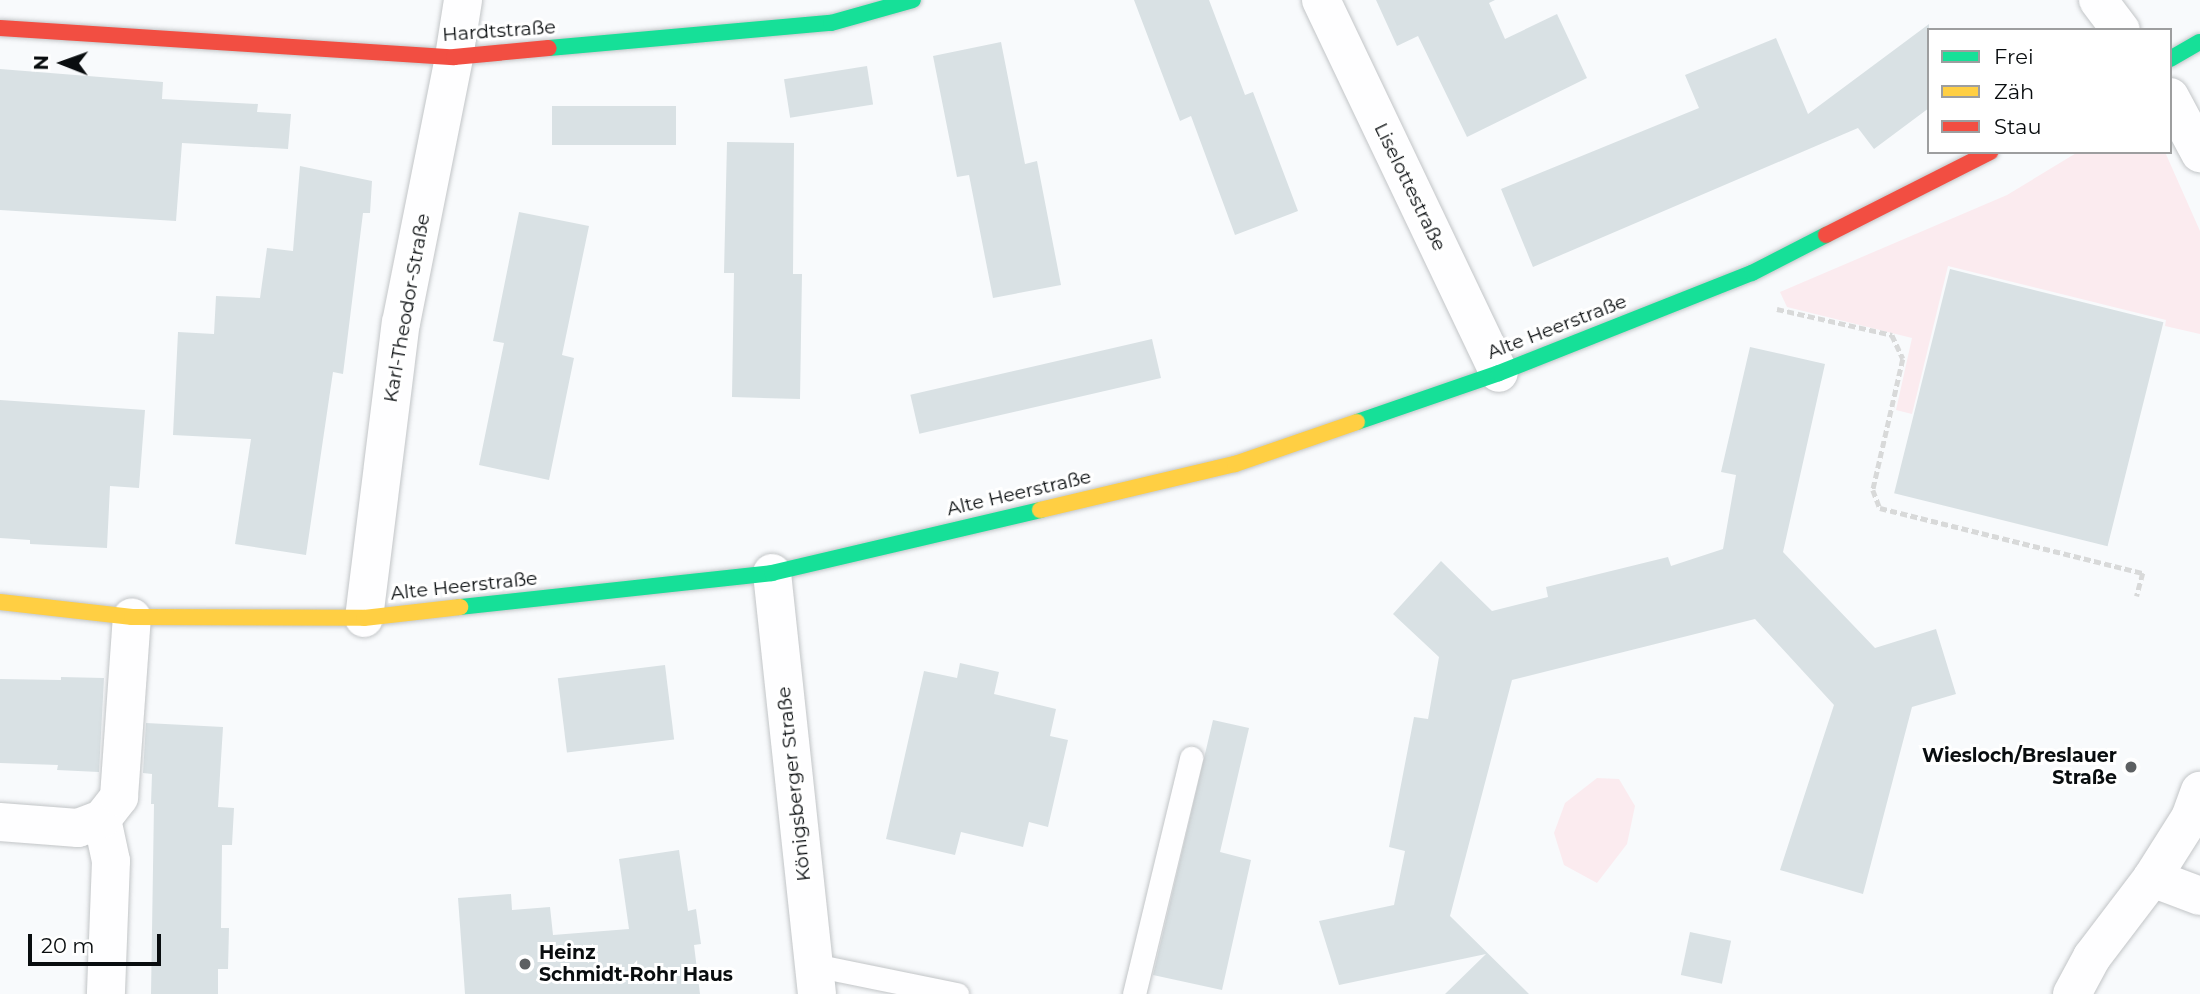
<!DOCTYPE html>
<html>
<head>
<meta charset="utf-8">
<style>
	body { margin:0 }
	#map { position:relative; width:2200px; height:994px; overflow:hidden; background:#f8fafc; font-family:Montserrat,sans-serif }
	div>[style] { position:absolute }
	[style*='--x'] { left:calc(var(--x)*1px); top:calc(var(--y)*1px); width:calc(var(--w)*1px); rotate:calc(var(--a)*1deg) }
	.green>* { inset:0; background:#fbebef }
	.building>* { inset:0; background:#d9e1e4; transform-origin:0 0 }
	.path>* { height:4.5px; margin-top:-2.25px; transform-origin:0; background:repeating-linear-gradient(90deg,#d8d9d9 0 7px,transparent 0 10.5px) }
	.roads { filter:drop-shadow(0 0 2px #c2c5c7) drop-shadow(0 0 2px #c2c5c7) }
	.lane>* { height:23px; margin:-11.5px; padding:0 11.5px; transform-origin:11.5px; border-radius:11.5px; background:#fefeff }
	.street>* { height:38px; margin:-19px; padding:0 19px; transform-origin:19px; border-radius:19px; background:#fefeff }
	.fast>* { height:16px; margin:-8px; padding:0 8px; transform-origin:8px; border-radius:8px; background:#16e098 }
	.slow>* { height:16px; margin:-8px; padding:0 8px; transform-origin:8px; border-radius:8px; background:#ffcf43 }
	.jam>* { height:16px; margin:-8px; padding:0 8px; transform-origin:8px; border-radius:8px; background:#f24e42 }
	.dots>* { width:19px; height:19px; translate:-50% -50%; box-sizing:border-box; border:4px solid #fff; border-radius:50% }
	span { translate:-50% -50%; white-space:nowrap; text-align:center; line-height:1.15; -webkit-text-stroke:6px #fff; paint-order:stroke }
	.street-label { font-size:19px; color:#090d0f }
	.poi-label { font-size:19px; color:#090d0f; font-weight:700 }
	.right { translate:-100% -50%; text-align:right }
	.left { translate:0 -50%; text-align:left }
	.legend { position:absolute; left:1927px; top:28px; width:245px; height:126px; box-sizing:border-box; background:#fff; border:2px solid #9d9e9f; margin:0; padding:9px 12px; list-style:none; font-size:21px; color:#090d0f }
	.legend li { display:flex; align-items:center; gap:14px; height:35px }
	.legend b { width:35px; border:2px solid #9d9e9f }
	.north { position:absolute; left:28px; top:28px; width:70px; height:70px; -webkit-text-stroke:5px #fff; paint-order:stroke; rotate:271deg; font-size:19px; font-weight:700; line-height:28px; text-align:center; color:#090d0f }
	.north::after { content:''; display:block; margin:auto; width:24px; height:32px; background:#090d0f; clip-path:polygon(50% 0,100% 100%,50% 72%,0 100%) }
	.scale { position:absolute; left:28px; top:934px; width:133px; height:32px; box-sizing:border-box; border:4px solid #090d0f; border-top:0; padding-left:9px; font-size:21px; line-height:24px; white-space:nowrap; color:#090d0f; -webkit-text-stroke:5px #fff; paint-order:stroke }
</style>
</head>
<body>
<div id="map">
	<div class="green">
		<div style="clip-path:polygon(2078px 152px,2165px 152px,2200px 231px,2200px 334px,2165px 326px,2166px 320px,1948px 266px,1912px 414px,1896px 410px,1912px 338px,1787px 307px,1780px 292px,2007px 195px)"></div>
		<div style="clip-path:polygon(1597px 778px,1619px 779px,1635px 806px,1627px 844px,1597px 883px,1564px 865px,1554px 833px,1565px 803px)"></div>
	</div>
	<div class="building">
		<div style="clip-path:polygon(1134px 0,1209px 0,1245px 95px,1253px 92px,1298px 211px,1235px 235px,1191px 116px,1180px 121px)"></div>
		<div style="clip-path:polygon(1376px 0,1495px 0,1489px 3px,1505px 39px,1557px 14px,1587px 78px,1467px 137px,1418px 36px,1397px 46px)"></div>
		<div style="clip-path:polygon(1929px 24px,1929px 108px,1874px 149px,1858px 128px,1533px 267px,1501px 189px,1699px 108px,1685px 75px,1776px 38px,1808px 114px)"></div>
		<div style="clip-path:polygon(1001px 42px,1025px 164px,1037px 161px,1061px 285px,993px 298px,969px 175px,957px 177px,933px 56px)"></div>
		<div style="left:867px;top:66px;width:39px;height:84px;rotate:81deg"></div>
		<div style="clip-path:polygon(0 69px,163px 82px,162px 99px,258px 104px,257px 112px,291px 114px,288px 149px,182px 143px,176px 221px,0 210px)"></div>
		<div style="left:552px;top:106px;width:124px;height:39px"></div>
		<div style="clip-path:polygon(727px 142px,794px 143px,793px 274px,802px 274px,800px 399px,732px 397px,734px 273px,724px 273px)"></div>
		<div style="clip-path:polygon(300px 166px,372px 181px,370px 213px,363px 213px,343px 374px,333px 372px,306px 555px,235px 544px,251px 439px,173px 435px,178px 332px,214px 334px,216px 296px,260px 298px,267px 248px,293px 251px)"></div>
		<div style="clip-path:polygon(519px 212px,589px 226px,562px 355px,574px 358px,549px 480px,479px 465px,504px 343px,493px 341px)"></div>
		<div style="left:1950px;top:269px;width:220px;height:231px;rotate:14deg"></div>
		<div style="left:1152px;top:339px;width:40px;height:248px;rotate:77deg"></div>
		<div style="clip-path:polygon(1750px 347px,1825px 364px,1783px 552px,1875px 648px,1936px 629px,1956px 694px,1912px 707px,1863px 894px,1780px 870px,1834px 705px,1755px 619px,1512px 680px,1450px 916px,1529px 994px,1445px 994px,1486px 954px,1339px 985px,1319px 921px,1394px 905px,1405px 851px,1389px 847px,1414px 717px,1428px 719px,1439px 657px,1393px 614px,1441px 561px,1492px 611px,1548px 597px,1546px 587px,1668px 557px,1671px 566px,1723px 549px,1736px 475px,1721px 472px)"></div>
		<div style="clip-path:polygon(0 400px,145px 410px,139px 488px,110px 486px,107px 548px,30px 544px,30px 540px,0 538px)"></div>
		<div style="clip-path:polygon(960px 663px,999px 672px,994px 694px,1056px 709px,1050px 736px,1068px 740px,1048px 827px,1029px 822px,1023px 847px,961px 832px,955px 855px,886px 839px,924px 671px,957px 678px)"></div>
		<div style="left:665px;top:665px;width:75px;height:108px;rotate:83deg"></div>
		<div style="clip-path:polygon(61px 677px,104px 678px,99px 772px,57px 770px,58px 765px,0 763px,0 679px,61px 680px)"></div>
		<div style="clip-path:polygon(1213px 720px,1249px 728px,1220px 852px,1251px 860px,1222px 990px,1153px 975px)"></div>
		<div style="clip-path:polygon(146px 723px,223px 727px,218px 807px,234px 808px,232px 845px,222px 845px,221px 928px,229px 928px,228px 969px,218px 969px,218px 994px,151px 994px,154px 804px,151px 804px,152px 774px,143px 773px)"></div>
		<div style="clip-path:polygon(679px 850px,688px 911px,696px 909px,701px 944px,694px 945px,700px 994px,465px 994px,458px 898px,511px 894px,512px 910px,550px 907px,553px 935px,629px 929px,619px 859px)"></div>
		<div style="left:1690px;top:932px;width:42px;height:44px;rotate:12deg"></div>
	</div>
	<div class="path">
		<div style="--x:1777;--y:309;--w:118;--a:12.7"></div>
		<div style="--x:1892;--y:335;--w:26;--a:65"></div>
		<div style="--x:1903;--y:359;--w:134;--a:102.9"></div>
		<div style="--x:1873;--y:490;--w:19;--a:69"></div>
		<div style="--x:1880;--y:508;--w:271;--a:13.9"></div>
		<div style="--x:2143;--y:573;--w:24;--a:105"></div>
	</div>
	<div class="roads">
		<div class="lane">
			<div style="--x:814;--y:965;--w:146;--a:11.5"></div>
			<div style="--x:1134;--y:994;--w:243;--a:-76.4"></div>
		</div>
		<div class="street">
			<div style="--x:1321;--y:0;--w:413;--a:64.5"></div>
			<div style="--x:2098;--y:0;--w:38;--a:53"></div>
			<div style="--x:2170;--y:97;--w:64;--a:61.8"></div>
			<div style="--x:772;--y:573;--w:423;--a:83.9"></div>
			<div style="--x:364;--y:618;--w:297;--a:-82.9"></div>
			<div style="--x:401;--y:323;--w:271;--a:-78.7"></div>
			<div style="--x:454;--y:57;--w:58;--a:-81"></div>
			<div style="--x:102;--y:819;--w:43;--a:77.9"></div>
			<div style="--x:111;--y:861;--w:133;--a:92.2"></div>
			<div style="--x:0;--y:822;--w:78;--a:4.4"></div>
			<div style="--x:78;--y:828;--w:26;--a:-21"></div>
			<div style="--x:102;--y:819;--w:28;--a:-52"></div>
			<div style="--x:119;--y:797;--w:180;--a:-85.9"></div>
			<div style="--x:2152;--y:878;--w:51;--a:20.6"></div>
			<div style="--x:2072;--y:994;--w:42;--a:-61.6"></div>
			<div style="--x:2092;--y:957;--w:99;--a:-52.8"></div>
			<div style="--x:2152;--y:878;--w:71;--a:-57.7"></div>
			<div style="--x:2190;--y:818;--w:29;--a:-70"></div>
		</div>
		<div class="fast">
			<div style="--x:549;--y:48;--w:283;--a:-5.1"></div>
			<div style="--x:831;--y:23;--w:85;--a:-15.7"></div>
			<div style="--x:2170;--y:59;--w:34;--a:-30"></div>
			<div style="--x:1357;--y:422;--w:150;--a:-19"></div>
			<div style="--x:1499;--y:373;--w:272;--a:-21.6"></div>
			<div style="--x:1752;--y:273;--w:83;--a:-27.2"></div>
			<div style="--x:460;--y:607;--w:314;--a:-6.2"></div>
			<div style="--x:772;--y:573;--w:275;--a:-13.2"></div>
		</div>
		<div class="slow">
			<div style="--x:1040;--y:510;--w:200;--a:-13.3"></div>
			<div style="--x:1235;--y:464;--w:129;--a:-19"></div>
			<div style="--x:0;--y:602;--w:133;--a:6.5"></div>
			<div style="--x:132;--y:617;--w:232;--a:0.2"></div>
			<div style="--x:364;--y:618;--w:97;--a:-6.5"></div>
		</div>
		<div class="jam">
			<div style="--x:0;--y:28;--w:455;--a:3.7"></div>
			<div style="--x:454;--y:57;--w:95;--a:-5.4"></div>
			<div style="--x:1826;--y:235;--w:184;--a:-26.8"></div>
		</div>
	</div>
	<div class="dots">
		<div style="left:2131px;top:767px;background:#5d6062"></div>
		<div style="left:525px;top:964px;background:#5d6062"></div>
	</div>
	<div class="street-label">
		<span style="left:499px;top:31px;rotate:-4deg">Hardtstraße</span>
		<span style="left:1410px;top:187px;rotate:64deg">Liselottestraße</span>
		<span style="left:407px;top:308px;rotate:-80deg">Karl-Theodor-Straße</span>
		<span style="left:1557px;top:327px;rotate:-21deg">Alte Heerstraße</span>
		<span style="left:1019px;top:493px;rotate:-13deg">Alte Heerstraße</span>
		<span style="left:464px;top:586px;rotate:-6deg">Alte Heerstraße</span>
		<span style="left:794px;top:784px;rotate:-96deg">Königsberger Straße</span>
	</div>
	<div class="poi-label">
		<span class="right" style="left:2117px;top:767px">Wiesloch/Breslauer<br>Straße</span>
		<span class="left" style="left:539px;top:964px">Heinz<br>Schmidt-Rohr Haus</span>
	</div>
	<ul class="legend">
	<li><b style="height:9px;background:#16e098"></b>Frei</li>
	<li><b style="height:9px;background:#ffcf43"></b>Zäh</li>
	<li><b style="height:9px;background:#f24e42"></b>Stau</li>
	</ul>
	<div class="north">N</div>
	<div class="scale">20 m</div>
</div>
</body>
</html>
